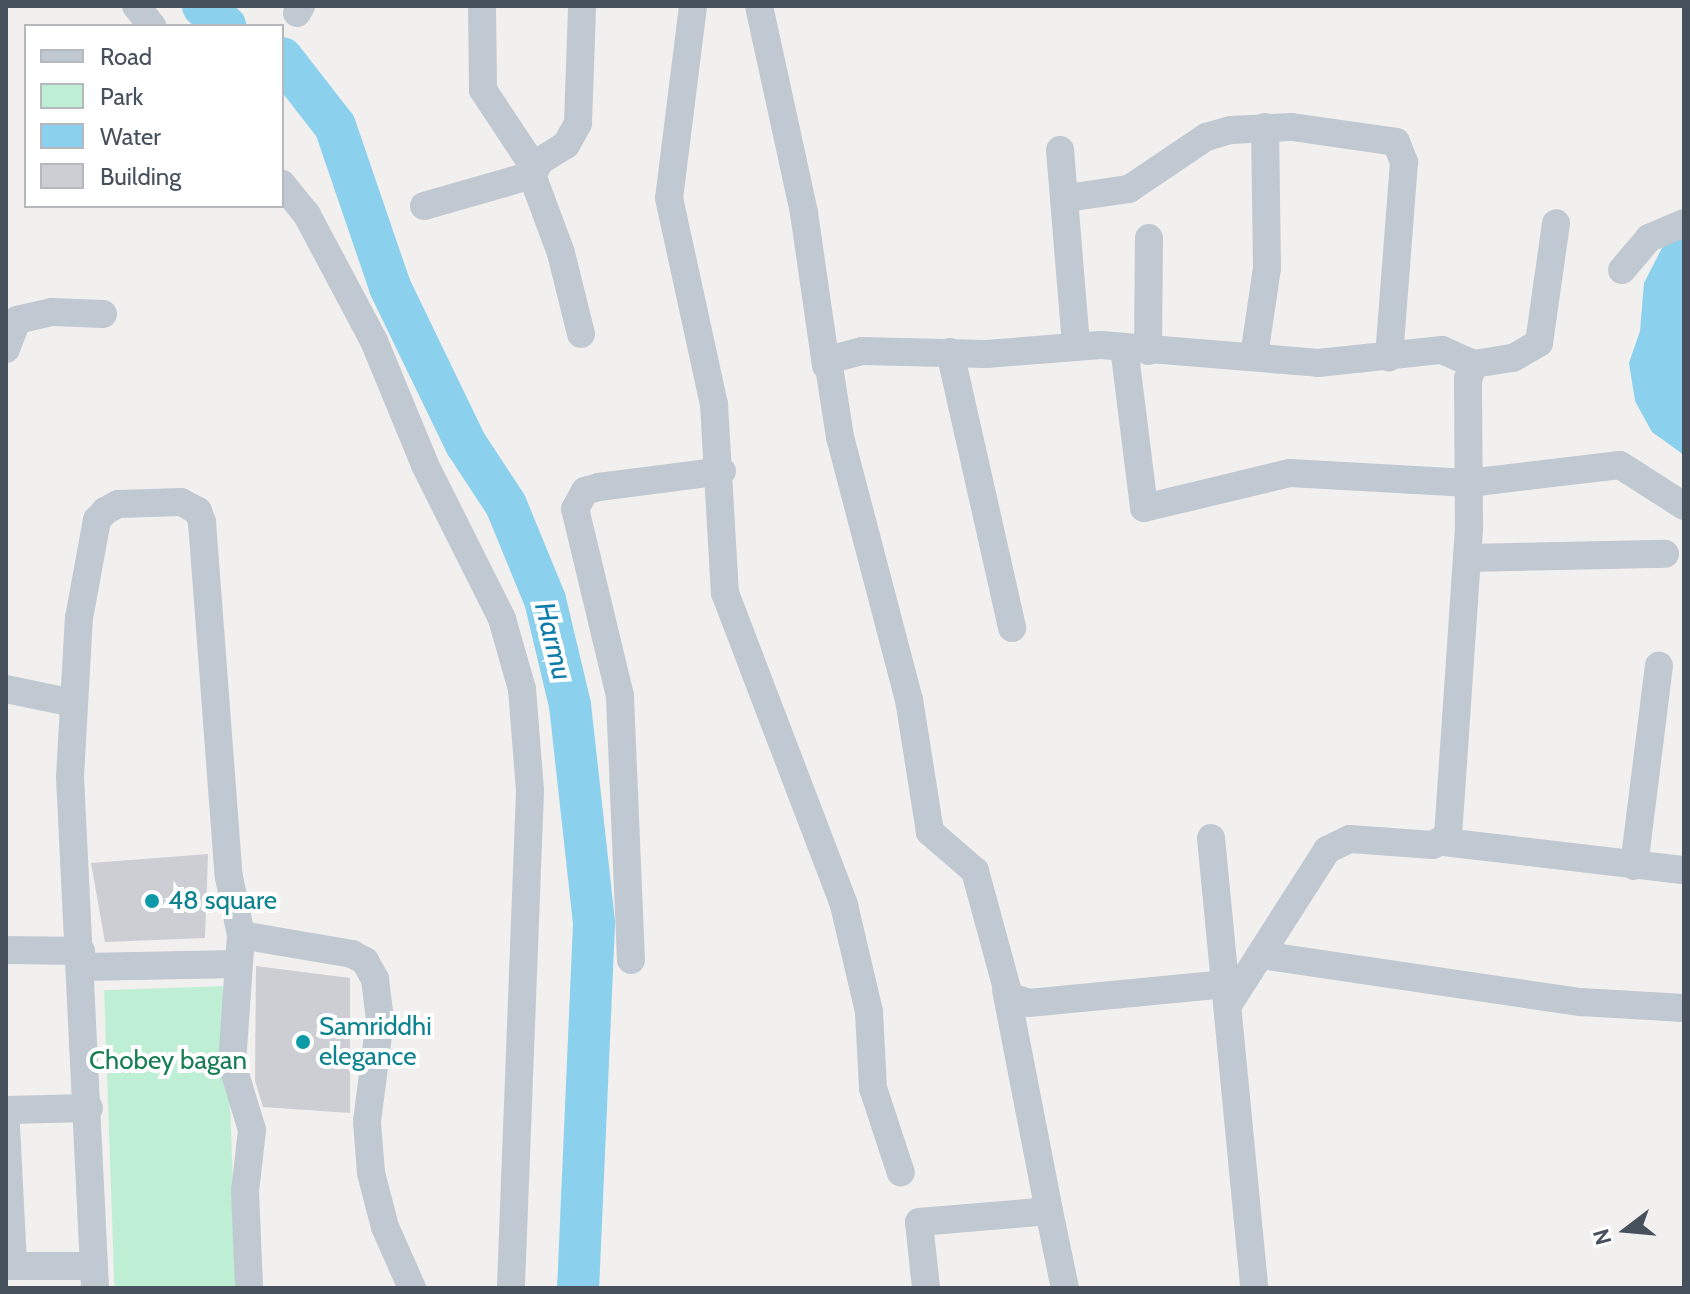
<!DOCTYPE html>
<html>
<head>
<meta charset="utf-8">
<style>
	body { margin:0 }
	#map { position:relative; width:1690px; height:1294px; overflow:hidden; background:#f2efef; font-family:Cabin,sans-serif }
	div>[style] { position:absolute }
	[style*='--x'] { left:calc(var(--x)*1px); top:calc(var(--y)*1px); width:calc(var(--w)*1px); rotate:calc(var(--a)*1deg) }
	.green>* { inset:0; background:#beefd5; transform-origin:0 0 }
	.water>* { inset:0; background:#8bd0ec }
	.river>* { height:42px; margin:-21px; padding:0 21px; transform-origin:21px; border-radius:21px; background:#8bd0ec }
	.building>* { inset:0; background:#ccced4 }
	.minor>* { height:28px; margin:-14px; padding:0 14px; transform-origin:14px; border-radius:14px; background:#c0c8d1 }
	.dots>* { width:22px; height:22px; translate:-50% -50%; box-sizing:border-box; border:4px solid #fff; border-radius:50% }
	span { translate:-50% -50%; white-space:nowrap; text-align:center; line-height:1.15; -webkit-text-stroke:8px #fff; paint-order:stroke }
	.culture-label { font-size:26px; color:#0d838f }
	.left { translate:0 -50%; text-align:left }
	.park-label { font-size:26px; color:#177e53 }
	.water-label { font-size:28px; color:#0d7caa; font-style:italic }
	.frame { position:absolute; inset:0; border:8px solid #47515d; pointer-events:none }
	.legend { position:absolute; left:24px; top:24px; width:260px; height:184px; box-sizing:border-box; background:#fff; border:2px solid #b5b9be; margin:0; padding:10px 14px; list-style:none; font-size:24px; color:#47515d }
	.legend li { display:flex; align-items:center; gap:16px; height:40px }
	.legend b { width:40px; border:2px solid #b5b9be }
	.north { position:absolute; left:1586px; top:1190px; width:80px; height:80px; -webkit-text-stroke:6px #fff; paint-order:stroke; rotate:254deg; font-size:22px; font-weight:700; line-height:32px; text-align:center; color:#47515d }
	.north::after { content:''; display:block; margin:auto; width:28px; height:36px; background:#47515d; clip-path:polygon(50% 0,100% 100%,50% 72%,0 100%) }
</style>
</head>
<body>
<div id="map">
	<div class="green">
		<div style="left:226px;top:986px;width:302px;height:122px;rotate:88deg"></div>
	</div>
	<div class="water">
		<div style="clip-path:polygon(1684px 232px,1684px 455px,1652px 432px,1635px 401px,1629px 363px,1640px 331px,1644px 283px,1663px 246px)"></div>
	</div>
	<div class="river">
		<div style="--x:203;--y:6;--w:30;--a:42"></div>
		<div style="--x:282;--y:58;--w:86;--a:52.1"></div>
		<div style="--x:335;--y:126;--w:170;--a:71.1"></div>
		<div style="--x:390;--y:287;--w:174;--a:64.2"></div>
		<div style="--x:466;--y:444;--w:73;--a:56.7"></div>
		<div style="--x:506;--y:505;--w:103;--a:67.7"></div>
		<div style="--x:545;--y:600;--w:108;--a:76.6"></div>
		<div style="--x:570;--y:705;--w:220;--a:83.7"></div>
		<div style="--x:594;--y:924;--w:364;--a:92.5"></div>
	</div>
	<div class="building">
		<div style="clip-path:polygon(208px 854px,205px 938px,105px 942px,91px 863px)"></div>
		<div style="clip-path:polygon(256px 966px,350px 978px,350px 1113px,263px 1107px,255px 1081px)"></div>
	</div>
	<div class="minor">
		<div style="--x:136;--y:6;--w:26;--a:51"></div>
		<div style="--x:482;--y:6;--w:84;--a:89.3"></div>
		<div style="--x:483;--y:90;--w:92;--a:56.5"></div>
		<div style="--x:693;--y:6;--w:193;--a:97.1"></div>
		<div style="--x:669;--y:198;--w:211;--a:77.7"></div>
		<div style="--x:714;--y:404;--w:189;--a:86.7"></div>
		<div style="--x:725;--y:593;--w:334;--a:69.1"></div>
		<div style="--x:844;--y:905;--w:110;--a:76.8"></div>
		<div style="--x:869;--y:1012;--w:76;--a:87"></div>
		<div style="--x:873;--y:1088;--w:89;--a:71.8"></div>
		<div style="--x:759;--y:6;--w:212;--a:77.7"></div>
		<div style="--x:804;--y:213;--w:154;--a:81.8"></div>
		<div style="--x:297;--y:13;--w:8;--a:-60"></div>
		<div style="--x:1060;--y:150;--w:196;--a:85.3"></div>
		<div style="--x:282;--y:184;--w:40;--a:51"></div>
		<div style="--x:307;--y:215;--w:143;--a:62"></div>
		<div style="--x:374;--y:341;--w:134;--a:67.6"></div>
		<div style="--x:425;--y:465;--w:172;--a:63.4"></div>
		<div style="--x:502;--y:619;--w:73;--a:74.1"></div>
		<div style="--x:522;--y:689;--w:102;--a:85.5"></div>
		<div style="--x:530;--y:791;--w:497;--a:92.2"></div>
		<div style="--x:1067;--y:198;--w:63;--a:-8.3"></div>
		<div style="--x:1129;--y:189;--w:93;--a:-34"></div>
		<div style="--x:1206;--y:137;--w:25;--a:-16"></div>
		<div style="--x:1230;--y:130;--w:62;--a:-2.8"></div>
		<div style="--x:1292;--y:127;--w:105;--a:8.2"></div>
		<div style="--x:1396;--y:142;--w:22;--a:68"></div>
		<div style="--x:1404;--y:162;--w:196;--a:94.4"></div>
		<div style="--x:424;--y:206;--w:112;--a:-16"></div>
		<div style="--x:1622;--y:270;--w:42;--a:-49.8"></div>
		<div style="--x:1649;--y:238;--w:38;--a:-23"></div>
		<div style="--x:581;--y:334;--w:83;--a:-103.9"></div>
		<div style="--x:561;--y:253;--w:83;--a:-110.4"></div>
		<div style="--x:532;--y:175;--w:16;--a:-60"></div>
		<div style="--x:540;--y:161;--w:31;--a:-32"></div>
		<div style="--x:566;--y:145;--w:25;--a:-61"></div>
		<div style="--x:578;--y:123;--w:117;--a:-88"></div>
		<div style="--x:1124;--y:347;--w:162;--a:82.9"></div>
		<div style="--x:1144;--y:508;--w:150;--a:-13.5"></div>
		<div style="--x:1290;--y:473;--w:179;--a:3.2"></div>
		<div style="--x:1469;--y:483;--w:152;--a:-6.8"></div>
		<div style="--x:1620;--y:465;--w:76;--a:32.6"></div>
		<div style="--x:6;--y:349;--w:31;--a:-69"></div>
		<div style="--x:17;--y:320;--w:36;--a:-13"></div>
		<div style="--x:52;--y:312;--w:51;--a:2.2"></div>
		<div style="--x:1148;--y:351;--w:113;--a:-89.5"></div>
		<div style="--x:950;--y:352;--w:283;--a:77.3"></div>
		<div style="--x:1254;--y:356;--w:89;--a:-81.6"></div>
		<div style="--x:1267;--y:268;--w:141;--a:-90.8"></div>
		<div style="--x:1467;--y:558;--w:198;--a:-1.2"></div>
		<div style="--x:6;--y:689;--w:68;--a:11.8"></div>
		<div style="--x:1211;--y:838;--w:452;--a:84.5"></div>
		<div style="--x:1444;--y:842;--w:242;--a:6.7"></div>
		<div style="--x:1634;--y:866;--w:202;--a:-82.9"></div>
		<div style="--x:241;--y:935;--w:129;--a:94"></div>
		<div style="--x:232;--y:1064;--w:69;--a:73.1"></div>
		<div style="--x:252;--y:1130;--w:61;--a:96.5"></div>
		<div style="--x:245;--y:1191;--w:97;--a:87.6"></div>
		<div style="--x:6;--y:950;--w:75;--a:0.8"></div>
		<div style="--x:1261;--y:955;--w:323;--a:8.4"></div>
		<div style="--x:1581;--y:1002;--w:103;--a:3.3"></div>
		<div style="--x:631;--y:960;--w:264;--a:-92.4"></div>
		<div style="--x:620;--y:696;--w:192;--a:-103.5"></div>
		<div style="--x:575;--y:509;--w:21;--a:-61"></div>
		<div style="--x:585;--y:491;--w:15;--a:-16"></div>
		<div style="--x:599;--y:487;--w:124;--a:-7.4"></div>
		<div style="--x:82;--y:967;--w:157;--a:-1.1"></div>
		<div style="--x:1226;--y:984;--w:198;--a:174.5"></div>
		<div style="--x:1029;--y:1003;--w:21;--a:-161"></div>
		<div style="--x:1009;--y:996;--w:130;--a:-105.2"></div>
		<div style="--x:975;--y:871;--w:60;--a:-139.1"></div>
		<div style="--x:930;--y:832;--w:134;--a:-99"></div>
		<div style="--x:909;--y:700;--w:272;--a:-104.7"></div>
		<div style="--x:840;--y:437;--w:78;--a:-98.9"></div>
		<div style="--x:828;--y:360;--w:35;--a:-15"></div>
		<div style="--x:862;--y:351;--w:124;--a:1.4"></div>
		<div style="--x:986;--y:354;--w:115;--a:-4.5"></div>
		<div style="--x:1101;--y:345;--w:218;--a:4.7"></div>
		<div style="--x:1318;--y:363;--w:125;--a:-6"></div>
		<div style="--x:1442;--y:350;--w:35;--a:24"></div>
		<div style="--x:1228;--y:1005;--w:184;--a:-57.4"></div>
		<div style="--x:1327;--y:850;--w:25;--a:-26"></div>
		<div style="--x:1350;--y:839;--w:83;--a:4.1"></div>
		<div style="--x:1433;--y:845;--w:17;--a:-31"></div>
		<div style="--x:1448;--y:836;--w:309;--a:-86.1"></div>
		<div style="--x:1469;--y:528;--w:149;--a:-90.4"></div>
		<div style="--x:1468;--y:379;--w:16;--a:-68"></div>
		<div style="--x:1474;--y:364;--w:39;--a:-9"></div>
		<div style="--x:1513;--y:358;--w:30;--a:-30"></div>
		<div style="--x:1539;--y:343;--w:121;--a:-81.9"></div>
		<div style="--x:6;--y:1110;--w:83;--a:-1.4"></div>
		<div style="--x:6;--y:1126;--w:140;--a:87.1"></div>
		<div style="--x:1049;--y:1211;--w:79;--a:78.3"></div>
		<div style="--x:6;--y:1266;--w:88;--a:0"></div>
		<div style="--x:95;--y:1288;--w:512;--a:-92.8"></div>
		<div style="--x:70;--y:777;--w:159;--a:-86.8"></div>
		<div style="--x:79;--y:618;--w:100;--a:-79.6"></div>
		<div style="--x:97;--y:520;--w:12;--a:-48"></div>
		<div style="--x:105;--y:511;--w:15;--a:-28"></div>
		<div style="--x:118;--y:504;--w:63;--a:-1.8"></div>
		<div style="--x:181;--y:502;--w:19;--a:28"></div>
		<div style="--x:198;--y:511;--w:12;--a:70"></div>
		<div style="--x:202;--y:522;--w:356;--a:85.7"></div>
		<div style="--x:229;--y:877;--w:59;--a:78.3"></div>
		<div style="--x:241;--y:935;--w:113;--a:9.7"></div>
		<div style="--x:352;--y:954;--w:15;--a:28"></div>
		<div style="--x:365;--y:961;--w:21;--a:61"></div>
		<div style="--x:375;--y:979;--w:41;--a:83"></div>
		<div style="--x:380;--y:1020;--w:103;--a:97.3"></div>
		<div style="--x:367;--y:1122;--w:51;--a:85.5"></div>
		<div style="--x:371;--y:1173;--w:56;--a:75.5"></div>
		<div style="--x:385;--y:1227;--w:67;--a:66.1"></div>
		<div style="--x:926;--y:1288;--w:66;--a:-96.1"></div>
		<div style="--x:919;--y:1222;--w:130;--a:-4.8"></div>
		<div style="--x:1049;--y:1211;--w:225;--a:-101"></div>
	</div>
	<div class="dots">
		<div style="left:152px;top:901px;background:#0f9aa8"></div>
		<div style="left:303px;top:1042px;background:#0f9aa8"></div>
	</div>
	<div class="culture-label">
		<span class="left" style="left:168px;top:901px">48 square</span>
		<span class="left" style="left:319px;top:1042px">Samriddhi<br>elegance</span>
	</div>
	<div class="park-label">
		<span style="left:168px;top:1061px">Chobey bagan</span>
	</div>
	<div class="water-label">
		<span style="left:554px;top:641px;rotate:76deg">Harmu</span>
	</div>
	<div class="frame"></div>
	<ul class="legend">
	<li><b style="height:10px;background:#c0c8d1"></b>Road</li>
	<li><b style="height:22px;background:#beefd5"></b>Park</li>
	<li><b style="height:22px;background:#8bd0ec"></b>Water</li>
	<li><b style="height:22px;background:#ccced4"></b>Building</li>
	</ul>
	<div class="north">N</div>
</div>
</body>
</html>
